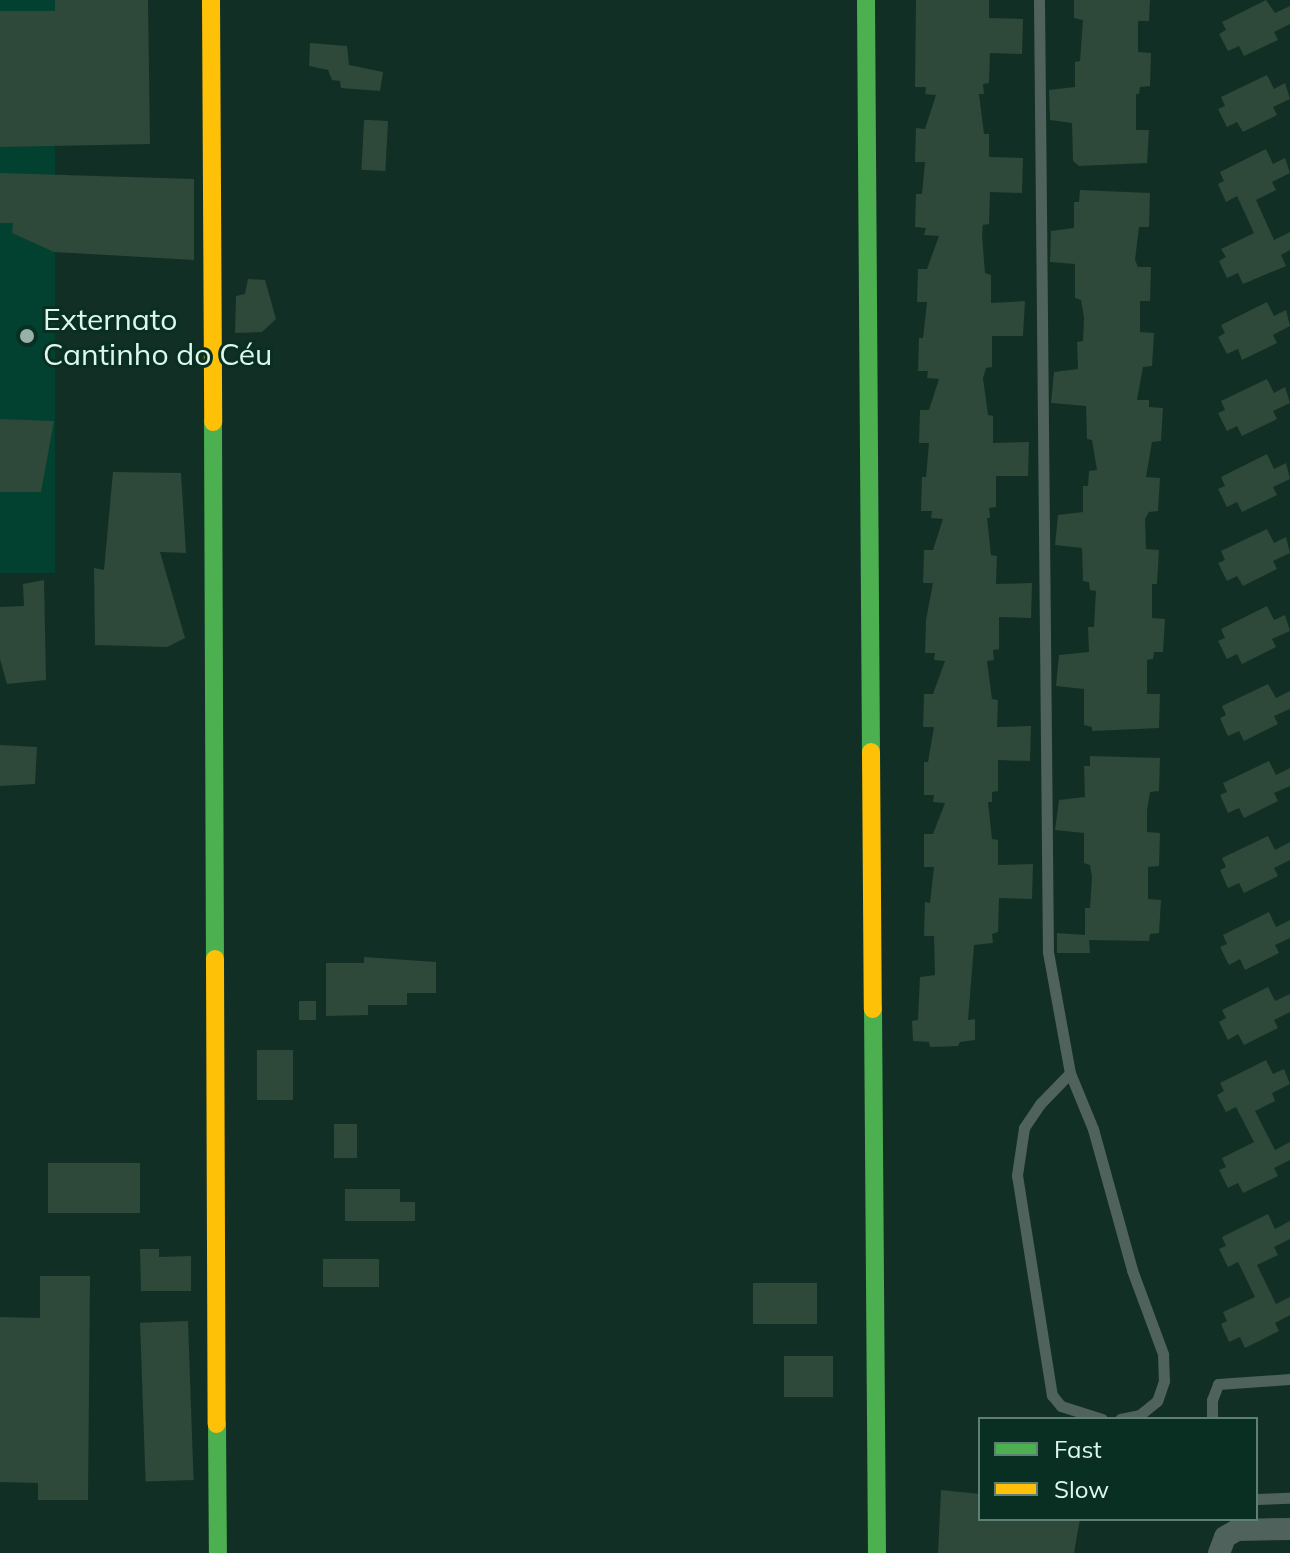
<!DOCTYPE html>
<html>
<head>
<meta charset="utf-8">
<style>
	body { margin:0 }
	#map { position:relative; width:1290px; height:1553px; overflow:hidden; background:#122f26; font-family:Mulish,sans-serif }
	div>[style] { position:absolute }
	[style*='--x'] { left:calc(var(--x)*1px); top:calc(var(--y)*1px); width:calc(var(--w)*1px); rotate:calc(var(--a)*1deg) }
	.built>* { inset:0; background:#024130; transform-origin:0 0 }
	.building>* { inset:0; background:#2e4839; transform-origin:0 0 }
	.lane>* { height:11px; margin:-5.5px; padding:0 5.5px; transform-origin:5.5px; border-radius:5.5px; background:#50625c }
	.street>* { height:22px; margin:-11px; padding:0 11px; transform-origin:11px; border-radius:11px; background:#50625c }
	.fast>* { height:18px; margin:-9px; padding:0 9px; transform-origin:9px; border-radius:9px; background:#4caf50 }
	.slow>* { height:18px; margin:-9px; padding:0 9px; transform-origin:9px; border-radius:9px; background:#ffc107 }
	.dots>* { width:22px; height:22px; translate:-50% -50%; box-sizing:border-box; border:4px solid #092f23; border-radius:50% }
	span { translate:-50% -50%; white-space:nowrap; text-align:center; line-height:1.15; -webkit-text-stroke:6px #092f23; paint-order:stroke }
	.poi-label { font-size:30px; color:#def7ec }
	.left { translate:0 -50%; text-align:left }
	.legend { position:absolute; left:978px; top:1417px; width:280px; height:104px; box-sizing:border-box; background:#092f23; border:2px solid #5e7f73; margin:0; padding:10px 14px; list-style:none; font-size:24px; color:#def7ec }
	.legend li { display:flex; align-items:center; gap:16px; height:40px }
	.legend b { width:40px; border:2px solid #5e7f73 }
</style>
</head>
<body>
<div id="map">
	<div class="built">
		<div style="left:0;top:0;width:55px;height:573px"></div>
	</div>
	<div class="building">
		<div style="clip-path:polygon(55px 0,148px 0,150px 144px,0 147px,0 11px,55px 11px)"></div>
		<div style="clip-path:polygon(916px 0,989px 0,989px 18px,1023px 19px,1022px 54px,990px 53px,989px 83px,983px 84px,984px 94px,979px 94px,984px 134px,989px 134px,989px 157px,1023px 158px,1022px 193px,990px 192px,989px 224px,983px 225px,982px 235px,985px 273px,991px 275px,991px 303px,1025px 301px,1023px 336px,992px 336px,992px 367px,986px 368px,983px 378px,988px 415px,993px 416px,993px 443px,1029px 442px,1028px 476px,996px 476px,996px 507px,989px 508px,990px 518px,987px 518px,991px 555px,997px 556px,996px 584px,1032px 583px,1031px 618px,999px 617px,999px 649px,993px 650px,994px 660px,987px 661px,992px 699px,998px 700px,997px 727px,1031px 726px,1030px 761px,998px 760px,998px 791px,992px 792px,992px 802px,988px 802px,992px 839px,998px 840px,998px 865px,1033px 864px,1032px 899px,999px 898px,998px 932px,992px 934px,993px 943px,974px 945px,968px 1020px,975px 1019px,975px 1040px,960px 1042px,958px 1046px,930px 1047px,929px 1042px,913px 1041px,912px 1021px,918px 1020px,920px 977px,935px 975px,934px 936px,924px 936px,925px 902px,930px 903px,934px 867px,924px 867px,924px 834px,933px 834px,945px 803px,933px 802px,934px 795px,924px 795px,924px 762px,928px 762px,934px 727px,923px 727px,924px 694px,933px 694px,945px 661px,934px 660px,935px 653px,925px 653px,926px 620px,933px 583px,923px 583px,924px 550px,933px 550px,943px 519px,931px 518px,932px 511px,921px 511px,922px 477px,926px 477px,929px 443px,919px 443px,920px 410px,929px 410px,939px 379px,927px 378px,928px 371px,918px 371px,919px 338px,923px 338px,927px 302px,917px 302px,918px 269px,927px 269px,939px 236px,924px 235px,926px 228px,915px 227px,916px 194px,922px 194px,925px 162px,915px 162px,916px 128px,925px 129px,936px 95px,925px 94px,926px 87px,915px 87px)"></div>
		<div style="clip-path:polygon(1074px 0,1150px 0,1149px 21px,1138px 21px,1138px 52px,1151px 53px,1150px 86px,1140px 87px,1139px 94px,1136px 94px,1136px 130px,1149px 130px,1147px 163px,1079px 166px,1073px 161px,1072px 123px,1050px 120px,1049px 90px,1075px 87px,1075px 62px,1080px 61px,1083px 20px,1074px 18px)"></div>
		<div style="clip-path:polygon(1266px 0,1275px 13px,1290px 6px,1290px 24px,1274px 32px,1278px 40px,1244px 56px,1239px 46px,1228px 51px,1219px 34px,1226px 30px,1222px 22px)"></div>
		<div style="clip-path:polygon(310px 43px,347px 46px,349px 65px,383px 72px,380px 91px,341px 88px,340px 81px,332px 80px,328px 70px,309px 66px)"></div>
		<div style="clip-path:polygon(1267px 75px,1274px 89px,1285px 83px,1290px 99px,1273px 107px,1277px 115px,1243px 132px,1237px 122px,1227px 127px,1218px 109px,1225px 106px,1221px 97px)"></div>
		<div style="left:388px;top:121px;width:50px;height:24px;rotate:93deg"></div>
		<div style="clip-path:polygon(1266px 149px,1273px 164px,1285px 158px,1290px 173px,1272px 182px,1276px 190px,1256px 200px,1274px 240px,1290px 232px,1290px 250px,1281px 255px,1286px 266px,1243px 284px,1238px 273px,1227px 278px,1219px 261px,1226px 257px,1221px 249px,1254px 233px,1237px 196px,1226px 202px,1218px 184px,1224px 181px,1220px 172px)"></div>
		<div style="clip-path:polygon(0 173px,194px 179px,194px 260px,54px 252px,12px 233px,13px 223px,0 223px)"></div>
		<div style="clip-path:polygon(1080px 190px,1150px 193px,1149px 227px,1139px 227px,1135px 260px,1138px 267px,1151px 267px,1150px 301px,1140px 301px,1140px 332px,1154px 333px,1152px 366px,1143px 367px,1137px 400px,1149px 400px,1149px 407px,1163px 408px,1161px 441px,1152px 442px,1146px 477px,1160px 478px,1158px 511px,1149px 512px,1145px 519px,1146px 549px,1159px 550px,1157px 584px,1152px 584px,1152px 618px,1165px 619px,1163px 652px,1154px 652px,1153px 659px,1147px 660px,1147px 694px,1160px 694px,1159px 728px,1092px 731px,1092px 727px,1084px 725px,1084px 689px,1056px 686px,1059px 655px,1089px 652px,1088px 627px,1094px 627px,1096px 591px,1090px 590px,1089px 582px,1083px 581px,1082px 548px,1055px 545px,1058px 515px,1083px 512px,1083px 486px,1088px 486px,1089px 471px,1097px 470px,1092px 440px,1087px 439px,1086px 406px,1051px 403px,1054px 372px,1078px 369px,1077px 342px,1083px 341px,1084px 318px,1081px 300px,1075px 298px,1075px 264px,1050px 262px,1051px 231px,1074px 228px,1074px 202px,1079px 202px)"></div>
		<div style="clip-path:polygon(248px 279px,265px 280px,276px 319px,262px 332px,235px 333px,236px 296px,245px 294px)"></div>
		<div style="clip-path:polygon(1267px 302px,1274px 316px,1286px 310px,1290px 326px,1273px 335px,1277px 343px,1242px 360px,1238px 349px,1227px 354px,1218px 337px,1225px 333px,1221px 325px)"></div>
		<div style="clip-path:polygon(1267px 379px,1274px 393px,1285px 387px,1290px 403px,1273px 411px,1277px 419px,1242px 436px,1237px 426px,1227px 431px,1218px 413px,1225px 410px,1221px 401px)"></div>
		<div style="clip-path:polygon(0 419px,54px 421px,41px 492px,0 492px)"></div>
		<div style="clip-path:polygon(1267px 454px,1274px 469px,1286px 463px,1290px 479px,1273px 487px,1277px 495px,1242px 512px,1237px 502px,1227px 507px,1218px 489px,1225px 486px,1221px 477px)"></div>
		<div style="clip-path:polygon(113px 472px,181px 473px,186px 553px,160px 552px,185px 638px,167px 647px,95px 645px,94px 568px,104px 570px)"></div>
		<div style="clip-path:polygon(1267px 529px,1274px 543px,1286px 537px,1290px 553px,1273px 561px,1277px 569px,1243px 586px,1237px 576px,1227px 581px,1218px 563px,1225px 560px,1221px 551px)"></div>
		<div style="clip-path:polygon(44px 580px,46px 680px,7px 684px,0 659px,0 607px,24px 606px,23px 584px)"></div>
		<div style="clip-path:polygon(1267px 606px,1274px 620px,1285px 615px,1290px 631px,1272px 639px,1276px 647px,1242px 664px,1237px 654px,1227px 659px,1218px 641px,1225px 638px,1221px 629px)"></div>
		<div style="clip-path:polygon(1268px 684px,1276px 698px,1290px 691px,1290px 709px,1274px 716px,1278px 724px,1244px 741px,1239px 731px,1228px 736px,1220px 718px,1226px 715px,1222px 706px)"></div>
		<div style="clip-path:polygon(0 745px,37px 747px,35px 784px,0 786px)"></div>
		<div style="clip-path:polygon(1090px 756px,1160px 758px,1159px 791px,1150px 792px,1147px 810px,1147px 832px,1160px 833px,1159px 866px,1148px 867px,1148px 899px,1161px 900px,1159px 933px,1150px 934px,1149px 941px,1089px 940px,1090px 953px,1057px 953px,1057px 933px,1085px 935px,1085px 908px,1090px 908px,1092px 877px,1090px 865px,1084px 863px,1084px 833px,1055px 830px,1059px 800px,1085px 797px,1084px 766px,1090px 766px)"></div>
		<div style="clip-path:polygon(1269px 761px,1276px 775px,1290px 768px,1290px 786px,1274px 793px,1278px 801px,1244px 818px,1239px 808px,1228px 813px,1220px 795px,1227px 792px,1223px 783px)"></div>
		<div style="clip-path:polygon(1268px 836px,1275px 850px,1290px 842px,1290px 860px,1274px 868px,1278px 876px,1244px 893px,1239px 883px,1228px 888px,1220px 870px,1226px 867px,1222px 858px)"></div>
		<div style="clip-path:polygon(1269px 912px,1276px 927px,1290px 920px,1290px 938px,1275px 945px,1279px 953px,1245px 970px,1240px 959px,1229px 965px,1220px 947px,1227px 944px,1223px 935px)"></div>
		<div style="clip-path:polygon(364px 957px,436px 962px,436px 993px,407px 993px,407px 1005px,368px 1005px,368px 1015px,326px 1016px,326px 963px,364px 963px)"></div>
		<div style="clip-path:polygon(1268px 987px,1275px 1001px,1290px 994px,1290px 1012px,1274px 1020px,1278px 1028px,1244px 1045px,1238px 1034px,1228px 1040px,1219px 1022px,1226px 1018px,1222px 1010px)"></div>
		<div style="left:299px;top:1001px;width:17px;height:19px"></div>
		<div style="left:257px;top:1050px;width:36px;height:50px"></div>
		<div style="clip-path:polygon(1266px 1060px,1273px 1074px,1284px 1069px,1290px 1084px,1272px 1093px,1275px 1101px,1255px 1111px,1275px 1150px,1290px 1142px,1290px 1160px,1274px 1168px,1278px 1176px,1243px 1193px,1238px 1183px,1228px 1188px,1219px 1170px,1226px 1167px,1222px 1158px,1254px 1142px,1236px 1107px,1226px 1112px,1217px 1095px,1224px 1091px,1220px 1083px)"></div>
		<div style="left:334px;top:1124px;width:23px;height:34px"></div>
		<div style="left:48px;top:1163px;width:92px;height:50px"></div>
		<div style="clip-path:polygon(345px 1189px,400px 1189px,400px 1202px,415px 1202px,415px 1221px,345px 1221px)"></div>
		<div style="clip-path:polygon(1268px 1214px,1275px 1229px,1290px 1221px,1290px 1239px,1274px 1247px,1278px 1255px,1257px 1265px,1276px 1304px,1290px 1297px,1290px 1315px,1275px 1323px,1279px 1331px,1245px 1348px,1240px 1337px,1229px 1342px,1221px 1324px,1227px 1321px,1223px 1312px,1255px 1297px,1238px 1262px,1228px 1267px,1219px 1249px,1226px 1246px,1222px 1237px)"></div>
		<div style="clip-path:polygon(140px 1249px,159px 1249px,159px 1257px,191px 1256px,191px 1291px,141px 1291px)"></div>
		<div style="left:323px;top:1259px;width:56px;height:28px"></div>
		<div style="clip-path:polygon(40px 1276px,90px 1276px,88px 1500px,38px 1500px,38px 1483px,0 1482px,0 1317px,40px 1318px)"></div>
		<div style="left:753px;top:1283px;width:64px;height:41px"></div>
		<div style="left:188px;top:1321px;width:159px;height:48px;rotate:88deg"></div>
		<div style="left:784px;top:1356px;width:49px;height:41px"></div>
		<div style="clip-path:polygon(941px 1490px,980px 1494px,980px 1519px,1080px 1519px,1074px 1553px,938px 1553px)"></div>
	</div>
	<div class="lane">
		<div style="--x:1039;--y:0;--w:952;--a:89.46"></div>
		<div style="--x:1048;--y:952;--w:123;--a:79.7"></div>
		<div style="--x:1070;--y:1073;--w:61;--a:67.7"></div>
		<div style="--x:1093;--y:1129;--w:146;--a:74.5"></div>
		<div style="--x:1132;--y:1270;--w:90;--a:69.7"></div>
		<div style="--x:1163;--y:1354;--w:27;--a:88"></div>
		<div style="--x:1164;--y:1381;--w:21;--a:109"></div>
		<div style="--x:1157;--y:1401;--w:22;--a:141"></div>
		<div style="--x:1140;--y:1415;--w:20;--a:169"></div>
		<div style="--x:1070;--y:1073;--w:43;--a:134.1"></div>
		<div style="--x:1040;--y:1104;--w:29;--a:124"></div>
		<div style="--x:1024;--y:1128;--w:48;--a:98.5"></div>
		<div style="--x:1017;--y:1175;--w:223;--a:81"></div>
		<div style="--x:1052;--y:1395;--w:14;--a:51"></div>
		<div style="--x:1061;--y:1406;--w:43;--a:17.6"></div>
		<div style="--x:1212;--y:1419;--w:19;--a:-90"></div>
		<div style="--x:1212;--y:1400;--w:17;--a:-69"></div>
		<div style="--x:1218;--y:1384;--w:72;--a:-4"></div>
		<div style="--x:1256;--y:1499;--w:34;--a:-2"></div>
	</div>
	<div class="street">
		<div style="--x:1219;--y:1553;--w:17;--a:-69"></div>
		<div style="--x:1225;--y:1537;--w:14;--a:-30"></div>
		<div style="--x:1237;--y:1530;--w:53;--a:-1.1"></div>
	</div>
	<div class="fast">
		<div style="--x:866;--y:0;--w:752;--a:89.62"></div>
		<div style="--x:213;--y:422;--w:537;--a:89.79"></div>
		<div style="--x:873;--y:1009;--w:544;--a:89.58"></div>
		<div style="--x:217;--y:1424;--w:129;--a:89.6"></div>
	</div>
	<div class="slow">
		<div style="--x:211;--y:0;--w:422;--a:89.7"></div>
		<div style="--x:871;--y:752;--w:257;--a:89.6"></div>
		<div style="--x:215;--y:959;--w:465;--a:89.8"></div>
	</div>
	<div class="dots">
		<div style="left:27px;top:336px;background:#97b1a7"></div>
	</div>
	<div class="poi-label">
		<span class="left" style="left:43px;top:336px">Externato<br>Cantinho do Céu</span>
	</div>
	<ul class="legend">
	<li><b style="height:10px;background:#4caf50"></b>Fast</li>
	<li><b style="height:10px;background:#ffc107"></b>Slow</li>
	</ul>
</div>
</body>
</html>
